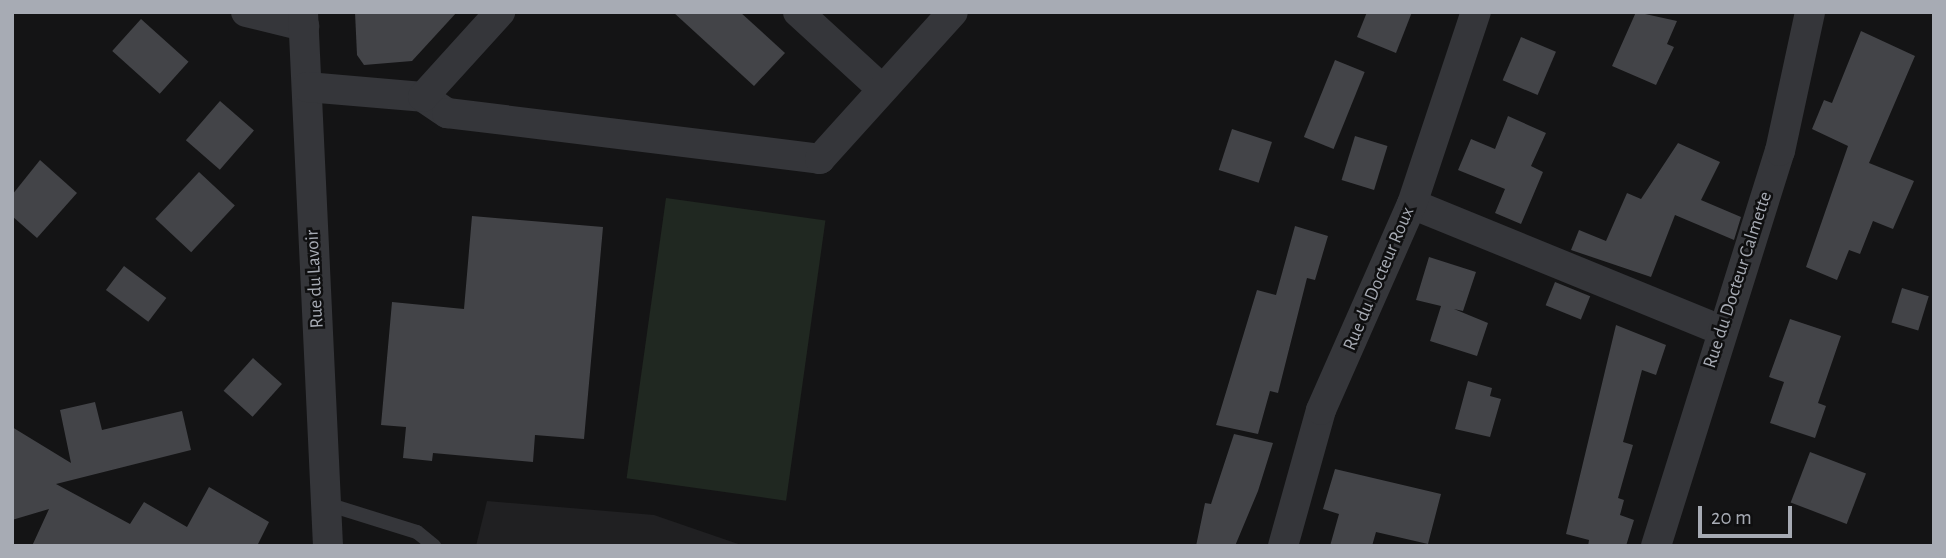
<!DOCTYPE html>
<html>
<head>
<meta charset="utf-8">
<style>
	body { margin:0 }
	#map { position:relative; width:1946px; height:558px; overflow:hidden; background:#141415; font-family:"Alegreya Sans",sans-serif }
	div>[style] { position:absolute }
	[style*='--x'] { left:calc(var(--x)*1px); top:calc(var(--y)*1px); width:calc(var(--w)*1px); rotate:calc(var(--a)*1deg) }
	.built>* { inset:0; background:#202022 }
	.green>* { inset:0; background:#202821; transform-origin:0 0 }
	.building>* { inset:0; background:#434448; transform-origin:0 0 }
	.lane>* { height:14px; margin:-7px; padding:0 7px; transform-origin:7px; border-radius:7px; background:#35363a }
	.street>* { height:30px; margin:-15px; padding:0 15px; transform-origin:15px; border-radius:15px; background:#35363a }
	span { translate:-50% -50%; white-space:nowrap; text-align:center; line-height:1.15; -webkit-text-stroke:5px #0f0f10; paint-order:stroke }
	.street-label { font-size:19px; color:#a7abb4 }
	.frame { position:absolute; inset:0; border:14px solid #a7abb4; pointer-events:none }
	.scale { position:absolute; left:1698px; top:506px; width:94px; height:32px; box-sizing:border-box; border:4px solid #a7abb4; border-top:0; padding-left:9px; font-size:21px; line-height:24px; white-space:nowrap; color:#a7abb4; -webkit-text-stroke:5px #0f0f10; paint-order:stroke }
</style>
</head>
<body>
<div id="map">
	<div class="built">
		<div style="clip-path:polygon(487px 501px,654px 515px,744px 546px,476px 546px)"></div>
	</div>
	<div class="green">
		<div style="left:666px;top:198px;width:161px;height:283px;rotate:8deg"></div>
	</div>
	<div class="building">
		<div style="clip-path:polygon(355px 12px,457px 12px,412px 61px,364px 65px,357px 55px)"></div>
		<div style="clip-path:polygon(673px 12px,740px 12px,785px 53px,754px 86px)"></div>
		<div style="clip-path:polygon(1367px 12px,1412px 12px,1396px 53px,1357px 37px)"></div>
		<div style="clip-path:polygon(1636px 12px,1677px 21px,1667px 44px,1674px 47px,1656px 85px,1612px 66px)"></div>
		<div style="left:141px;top:19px;width:64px;height:43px;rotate:42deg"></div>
		<div style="clip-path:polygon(1861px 31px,1915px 56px,1869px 163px,1914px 181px,1893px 229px,1873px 221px,1860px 254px,1849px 250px,1837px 280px,1806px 267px,1848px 146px,1812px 129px,1824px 100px,1832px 103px)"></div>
		<div style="left:1521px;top:37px;width:38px;height:47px;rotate:23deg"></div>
		<div style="left:1335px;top:60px;width:32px;height:83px;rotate:22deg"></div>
		<div style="left:220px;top:101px;width:45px;height:52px;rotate:41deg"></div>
		<div style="clip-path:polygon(1508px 116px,1546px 133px,1531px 166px,1543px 172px,1521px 224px,1495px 213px,1505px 189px,1458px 170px,1471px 139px,1495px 149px)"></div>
		<div style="left:1232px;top:129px;width:42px;height:43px;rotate:18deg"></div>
		<div style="left:1355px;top:136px;width:34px;height:46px;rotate:17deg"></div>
		<div style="clip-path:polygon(1678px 143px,1720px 162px,1701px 200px,1741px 217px,1734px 240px,1675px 215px,1651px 277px,1571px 250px,1579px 230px,1606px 241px,1627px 193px,1641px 199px)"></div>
		<div style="clip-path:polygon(40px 160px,77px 193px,37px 238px,12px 216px,12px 195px)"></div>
		<div style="left:199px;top:172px;width:49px;height:64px;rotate:43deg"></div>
		<div style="clip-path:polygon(472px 216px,603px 227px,584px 439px,535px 435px,533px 462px,433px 453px,432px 461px,403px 458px,406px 427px,381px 425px,392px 302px,464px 309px)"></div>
		<div style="clip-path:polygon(1295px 226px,1328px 236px,1315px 280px,1307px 278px,1278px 393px,1270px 391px,1258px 434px,1216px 425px,1257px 290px,1276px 295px)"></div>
		<div style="clip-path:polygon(1429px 257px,1476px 272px,1463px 311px,1454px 309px,1488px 323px,1477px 356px,1430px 341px,1441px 306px,1416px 300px)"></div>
		<div style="left:124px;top:266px;width:53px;height:30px;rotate:37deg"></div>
		<div style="left:1555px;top:282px;width:38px;height:25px;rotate:22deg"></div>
		<div style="left:1902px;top:288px;width:28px;height:36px;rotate:17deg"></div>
		<div style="clip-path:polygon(1790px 319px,1841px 336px,1818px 403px,1826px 406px,1815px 438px,1770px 423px,1784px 382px,1769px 377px)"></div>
		<div style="clip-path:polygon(1616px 325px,1666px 345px,1656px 375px,1642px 370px,1623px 442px,1633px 445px,1618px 498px,1624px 500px,1620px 515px,1634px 520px,1626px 546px,1588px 546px,1589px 540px,1566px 534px)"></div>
		<div style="left:253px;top:358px;width:39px;height:44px;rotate:42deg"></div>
		<div style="clip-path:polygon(1468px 381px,1492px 388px,1490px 396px,1501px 399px,1490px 437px,1455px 429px)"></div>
		<div style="clip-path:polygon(95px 402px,102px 430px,182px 411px,191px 450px,56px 484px,130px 524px,144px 502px,187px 527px,209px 487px,269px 522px,257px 546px,32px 546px,49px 509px,12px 520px,12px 427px,71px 463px,60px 410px)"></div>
		<div style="clip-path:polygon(1234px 434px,1273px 443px,1258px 491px,1235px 546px,1196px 546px,1205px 503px,1211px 504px)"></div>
		<div style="left:1810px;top:452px;width:60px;height:54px;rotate:21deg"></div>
		<div style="clip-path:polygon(1335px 469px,1441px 494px,1428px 544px,1376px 532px,1372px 546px,1330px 546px,1339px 514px,1323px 509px)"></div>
	</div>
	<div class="lane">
		<div style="--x:327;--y:504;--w:94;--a:17.3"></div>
		<div style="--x:417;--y:532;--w:22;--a:39"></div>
	</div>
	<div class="street">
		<div style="--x:246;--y:12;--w:60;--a:13.6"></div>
		<div style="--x:303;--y:12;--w:535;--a:87.32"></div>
		<div style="--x:798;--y:12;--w:114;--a:42.5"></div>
		<div style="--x:307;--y:87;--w:116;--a:4.9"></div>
		<div style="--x:423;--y:97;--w:29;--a:34"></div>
		<div style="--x:447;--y:113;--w:376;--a:7"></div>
		<div style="--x:820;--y:159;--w:198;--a:-47.9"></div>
		<div style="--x:423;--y:97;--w:115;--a:-47.8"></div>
		<div style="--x:1412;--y:204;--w:333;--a:22.2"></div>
		<div style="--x:1283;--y:546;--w:141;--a:-74.4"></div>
		<div style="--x:1321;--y:410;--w:225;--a:-66.2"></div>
		<div style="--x:1412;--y:204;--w:202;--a:-71.6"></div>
		<div style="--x:1656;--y:546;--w:414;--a:-72.6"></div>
		<div style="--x:1780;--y:151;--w:142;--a:-77.8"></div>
	</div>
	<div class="street-label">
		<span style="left:315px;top:279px;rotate:-93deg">Rue du Lavoir</span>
		<span style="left:1379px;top:279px;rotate:-67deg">Rue du Docteur Roux</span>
		<span style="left:1738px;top:280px;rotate:-72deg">Rue du Docteur Calmette</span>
	</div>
	<div class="frame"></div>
	<div class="scale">20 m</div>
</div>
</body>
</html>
